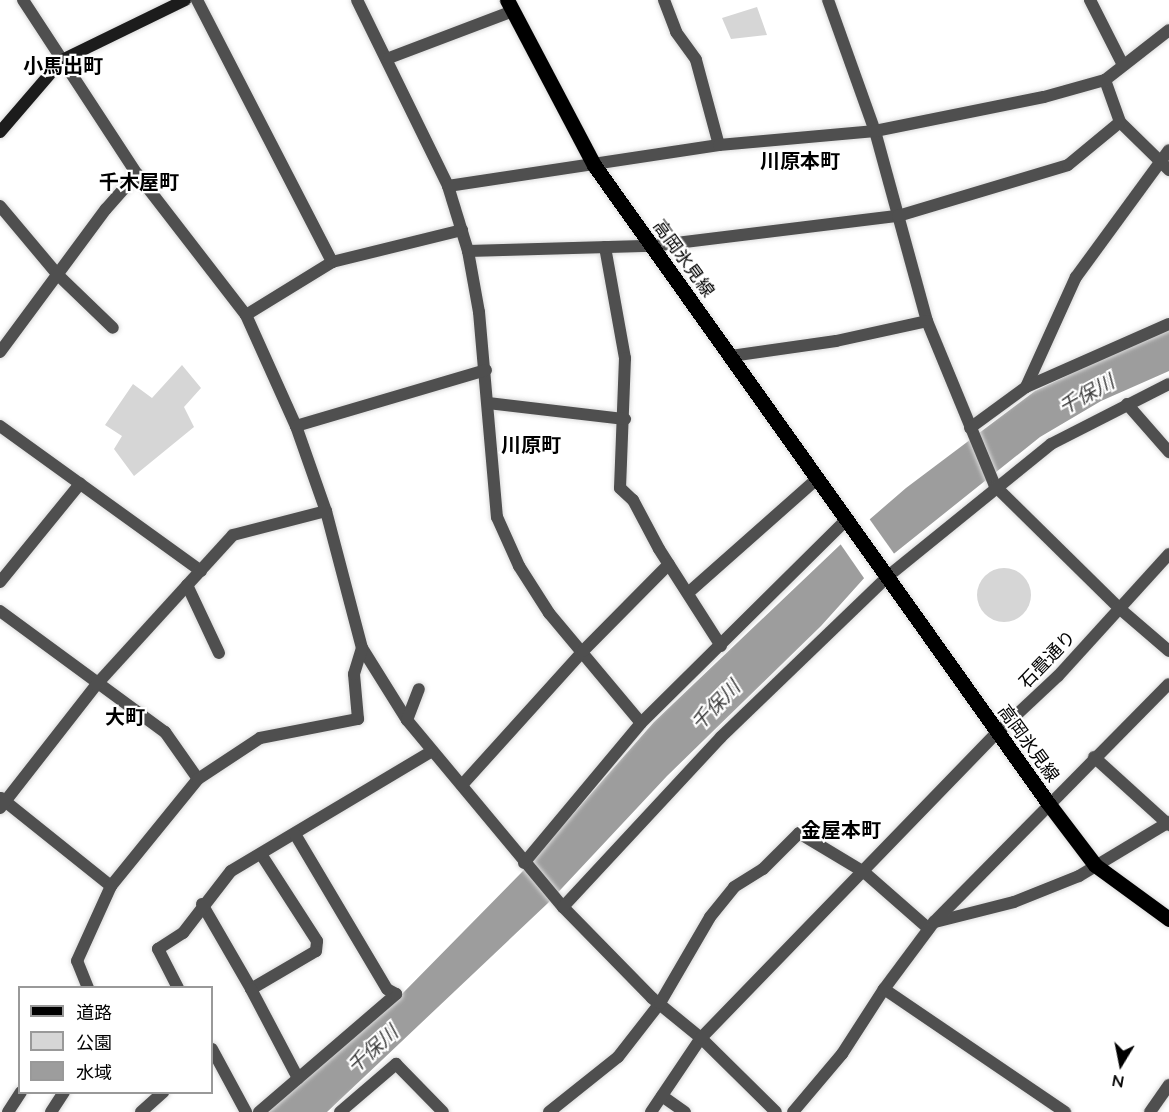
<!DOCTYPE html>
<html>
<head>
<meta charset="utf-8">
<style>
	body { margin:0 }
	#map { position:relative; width:1169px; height:1112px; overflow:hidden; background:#fff; font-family:Lato,"Noto Sans JP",sans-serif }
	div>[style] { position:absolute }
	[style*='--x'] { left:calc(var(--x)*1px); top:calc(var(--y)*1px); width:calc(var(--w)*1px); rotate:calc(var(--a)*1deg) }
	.green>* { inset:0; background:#d6d6d6 }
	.round { border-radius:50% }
	.water>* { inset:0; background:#9d9d9d }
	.pier>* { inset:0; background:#fff }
	.roads { filter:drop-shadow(0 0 2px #dbdbdb) drop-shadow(0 0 2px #dbdbdb) }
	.street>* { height:12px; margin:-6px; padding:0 6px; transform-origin:6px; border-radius:6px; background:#4f4f4f }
	.secondary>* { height:12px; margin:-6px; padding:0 6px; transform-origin:6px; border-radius:6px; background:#1c1c1c }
	.primary>* { height:15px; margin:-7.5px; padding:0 7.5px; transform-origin:7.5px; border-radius:7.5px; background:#000 }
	span { translate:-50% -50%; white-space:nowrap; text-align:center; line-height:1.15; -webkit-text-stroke:4.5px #fff; paint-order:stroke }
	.street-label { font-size:18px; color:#000 }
	.neighbourhood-label { font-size:20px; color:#000; font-weight:700 }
	.water-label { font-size:20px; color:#3e3e3e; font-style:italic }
	.legend { position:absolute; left:18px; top:986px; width:195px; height:108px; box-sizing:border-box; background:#fff; border:2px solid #999; margin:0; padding:8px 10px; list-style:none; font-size:18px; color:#000 }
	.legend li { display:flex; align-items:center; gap:12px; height:30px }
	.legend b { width:30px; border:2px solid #999 }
	.north { position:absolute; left:1091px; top:1034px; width:60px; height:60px; -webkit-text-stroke:4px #fff; paint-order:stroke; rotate:190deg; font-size:16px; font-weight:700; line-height:24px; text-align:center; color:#000 }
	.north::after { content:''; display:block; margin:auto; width:21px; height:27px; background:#000; clip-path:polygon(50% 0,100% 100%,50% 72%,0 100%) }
</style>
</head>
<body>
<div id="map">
	<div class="green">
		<div style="clip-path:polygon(757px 7px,767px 35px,731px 39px,722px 18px)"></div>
		<div style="clip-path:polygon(182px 365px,201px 388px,184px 407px,194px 427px,134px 476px,114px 449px,122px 436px,105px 425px,133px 384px,152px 398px)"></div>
		<div class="round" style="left:977px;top:568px;width:54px;height:54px"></div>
	</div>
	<div class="water">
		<div style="clip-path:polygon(1169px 327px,1169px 371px,1101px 401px,1040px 437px,866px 576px,821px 626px,667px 776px,548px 903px,327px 1112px,265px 1112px,402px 994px,522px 872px,654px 722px,840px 545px,906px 488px,1035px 391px)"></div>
	</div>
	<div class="pier">
		<div style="clip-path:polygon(868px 517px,895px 555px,866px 581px,839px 542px)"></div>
	</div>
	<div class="roads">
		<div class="street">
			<div style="--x:23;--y:0;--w:208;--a:56.8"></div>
			<div style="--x:137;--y:174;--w:178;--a:52.3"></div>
			<div style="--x:246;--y:315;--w:122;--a:65.8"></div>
			<div style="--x:296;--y:426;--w:90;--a:70.6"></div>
			<div style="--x:326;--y:511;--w:142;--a:75.3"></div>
			<div style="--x:362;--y:648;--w:85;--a:58"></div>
			<div style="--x:407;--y:720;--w:244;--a:50.2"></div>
			<div style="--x:563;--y:907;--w:127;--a:45.6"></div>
			<div style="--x:652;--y:998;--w:63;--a:39.2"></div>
			<div style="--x:701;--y:1038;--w:105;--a:44.6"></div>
			<div style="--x:197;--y:0;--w:295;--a:62.7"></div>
			<div style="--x:357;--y:0;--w:207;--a:63.9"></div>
			<div style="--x:448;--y:186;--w:68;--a:72.9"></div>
			<div style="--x:468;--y:251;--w:62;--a:79.8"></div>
			<div style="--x:479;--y:312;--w:206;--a:85"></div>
			<div style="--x:497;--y:517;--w:54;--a:65.8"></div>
			<div style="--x:519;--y:566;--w:56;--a:57.4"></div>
			<div style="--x:549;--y:613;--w:143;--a:50.1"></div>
			<div style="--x:664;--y:0;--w:34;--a:69"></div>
			<div style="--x:676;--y:32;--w:34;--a:54"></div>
			<div style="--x:696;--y:60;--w:88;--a:74.9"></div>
			<div style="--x:828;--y:0;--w:139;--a:70.3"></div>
			<div style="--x:875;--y:131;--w:197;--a:74.7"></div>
			<div style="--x:927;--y:321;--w:178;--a:67.6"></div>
			<div style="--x:995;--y:486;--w:174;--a:44.5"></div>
			<div style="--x:1119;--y:608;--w:66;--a:40.7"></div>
			<div style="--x:1090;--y:0;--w:73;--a:63.1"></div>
			<div style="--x:389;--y:58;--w:133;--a:-20.8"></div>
			<div style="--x:1105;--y:80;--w:45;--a:70.3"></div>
			<div style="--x:1120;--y:122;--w:69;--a:44.4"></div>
			<div style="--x:448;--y:186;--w:274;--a:-8.6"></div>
			<div style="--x:719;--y:145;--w:157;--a:-5.1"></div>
			<div style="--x:875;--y:131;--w:172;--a:-11.4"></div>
			<div style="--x:1044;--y:97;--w:63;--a:-15.6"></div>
			<div style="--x:1105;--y:80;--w:81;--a:-38"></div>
			<div style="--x:0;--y:206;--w:90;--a:50"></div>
			<div style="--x:58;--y:275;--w:76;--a:43.9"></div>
			<div style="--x:605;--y:247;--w:113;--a:79.8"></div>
			<div style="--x:625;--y:358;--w:130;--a:92.2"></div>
			<div style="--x:620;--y:488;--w:18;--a:43"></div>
			<div style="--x:633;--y:500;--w:55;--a:62"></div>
			<div style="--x:659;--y:549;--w:115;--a:57.4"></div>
			<div style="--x:468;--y:251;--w:184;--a:-1.6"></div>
			<div style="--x:652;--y:246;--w:248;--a:-7"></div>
			<div style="--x:898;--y:216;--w:177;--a:-16.7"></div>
			<div style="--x:1068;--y:165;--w:67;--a:-39.6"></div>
			<div style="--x:246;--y:315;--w:101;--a:-31.6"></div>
			<div style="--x:332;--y:262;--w:134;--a:-13.8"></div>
			<div style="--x:0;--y:352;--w:178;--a:-53.5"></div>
			<div style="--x:106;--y:209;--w:47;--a:-48.5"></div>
			<div style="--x:731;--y:356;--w:106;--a:-8.1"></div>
			<div style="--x:836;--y:341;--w:93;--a:-12.4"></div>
			<div style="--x:1026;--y:387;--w:121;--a:-65.6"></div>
			<div style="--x:1076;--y:277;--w:157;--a:-53.8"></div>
			<div style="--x:488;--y:403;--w:138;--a:6.7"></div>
			<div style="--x:1127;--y:404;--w:64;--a:48.8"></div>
			<div style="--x:0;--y:426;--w:248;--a:35.8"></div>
			<div style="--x:296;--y:426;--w:198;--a:-16.4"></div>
			<div style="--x:970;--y:428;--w:69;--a:-36.2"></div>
			<div style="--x:1026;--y:387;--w:156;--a:-23.8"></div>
			<div style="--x:0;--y:582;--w:127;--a:-50.8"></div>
			<div style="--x:187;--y:585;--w:75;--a:64.8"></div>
			<div style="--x:688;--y:593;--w:172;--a:-41.5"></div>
			<div style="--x:0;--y:611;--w:205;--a:36.3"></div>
			<div style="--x:165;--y:732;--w:57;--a:54.9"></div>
			<div style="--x:407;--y:720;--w:33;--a:-69"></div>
			<div style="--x:1094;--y:757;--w:101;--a:42.2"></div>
			<div style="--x:462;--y:785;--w:181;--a:-47.9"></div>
			<div style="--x:583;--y:651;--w:122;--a:-45.3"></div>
			<div style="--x:1;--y:798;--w:141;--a:38.7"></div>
			<div style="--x:0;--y:808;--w:156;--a:-52"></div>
			<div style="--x:96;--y:685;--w:203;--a:-47.6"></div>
			<div style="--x:233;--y:535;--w:96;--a:-14.5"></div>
			<div style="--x:524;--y:863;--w:182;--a:-50.1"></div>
			<div style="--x:641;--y:723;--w:287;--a:-44.7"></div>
			<div style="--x:202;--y:904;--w:98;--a:60"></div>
			<div style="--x:251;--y:989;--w:75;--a:-30.3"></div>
			<div style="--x:316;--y:951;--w:10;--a:-84"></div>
			<div style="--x:317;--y:941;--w:103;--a:-122.8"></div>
			<div style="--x:563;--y:907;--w:232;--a:-47.1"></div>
			<div style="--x:721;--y:737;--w:231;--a:-43.9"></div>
			<div style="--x:887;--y:577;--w:211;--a:-39"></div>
			<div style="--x:1051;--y:444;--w:132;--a:-27"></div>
			<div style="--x:935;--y:922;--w:81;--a:-14.2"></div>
			<div style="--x:1014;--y:902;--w:70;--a:-21.8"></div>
			<div style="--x:1079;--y:876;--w:105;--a:-31"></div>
			<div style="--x:88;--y:988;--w:29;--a:-112"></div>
			<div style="--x:77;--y:961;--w:82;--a:-65.6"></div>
			<div style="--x:111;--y:886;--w:138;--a:-50.9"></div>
			<div style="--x:198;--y:779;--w:74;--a:-33.5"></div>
			<div style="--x:260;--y:738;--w:100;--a:-11"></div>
			<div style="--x:358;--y:719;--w:45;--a:-95.1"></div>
			<div style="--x:354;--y:674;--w:27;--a:-73"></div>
			<div style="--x:178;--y:988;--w:44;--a:-117.1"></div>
			<div style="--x:158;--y:949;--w:30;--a:-33"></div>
			<div style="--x:183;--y:933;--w:78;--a:-52.3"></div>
			<div style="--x:231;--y:871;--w:234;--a:-30.8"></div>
			<div style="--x:251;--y:989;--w:101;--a:62.2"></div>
			<div style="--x:884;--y:989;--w:219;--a:34.2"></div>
			<div style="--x:212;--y:1049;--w:72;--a:61.6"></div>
			<div style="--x:662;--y:1096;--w:28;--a:35"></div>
			<div style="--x:8;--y:1112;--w:24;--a:-57"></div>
			<div style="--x:51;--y:1112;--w:24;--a:-57"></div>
			<div style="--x:141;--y:1112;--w:30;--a:-42"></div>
			<div style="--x:259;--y:1112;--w:181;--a:-40.7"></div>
			<div style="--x:396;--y:994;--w:10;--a:-151"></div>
			<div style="--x:387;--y:989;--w:180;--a:-120.7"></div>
			<div style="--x:340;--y:1112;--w:74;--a:-40.6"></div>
			<div style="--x:396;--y:1064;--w:67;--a:45.6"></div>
			<div style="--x:549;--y:1112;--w:88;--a:-38.6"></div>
			<div style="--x:618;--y:1057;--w:68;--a:-52.1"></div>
			<div style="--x:660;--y:1003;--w:99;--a:-59.8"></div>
			<div style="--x:710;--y:917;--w:38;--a:-51"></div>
			<div style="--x:734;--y:887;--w:34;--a:-32"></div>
			<div style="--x:763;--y:869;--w:51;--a:-45"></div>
			<div style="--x:799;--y:833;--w:76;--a:31"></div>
			<div style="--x:864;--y:872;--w:86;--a:41.2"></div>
			<div style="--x:651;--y:1112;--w:89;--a:-56"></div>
			<div style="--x:701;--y:1038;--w:425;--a:-45.9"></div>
			<div style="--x:997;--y:733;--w:83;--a:-43.1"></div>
			<div style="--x:1058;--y:676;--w:165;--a:-47.7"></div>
			<div style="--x:793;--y:1112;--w:76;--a:-49.8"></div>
			<div style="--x:842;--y:1054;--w:77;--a:-57.1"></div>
			<div style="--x:884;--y:989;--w:84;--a:-53.3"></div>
			<div style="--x:934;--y:922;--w:334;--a:-45.4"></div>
			<div style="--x:1150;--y:1112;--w:33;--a:-55"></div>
		</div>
		<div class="secondary">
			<div style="--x:0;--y:132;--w:95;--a:-49.3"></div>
			<div style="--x:62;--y:60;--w:137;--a:-26"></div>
		</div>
		<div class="primary">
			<div style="--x:507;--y:0;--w:187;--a:62.2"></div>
			<div style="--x:594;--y:165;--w:783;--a:54.56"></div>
			<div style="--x:1048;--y:803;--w:78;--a:52.8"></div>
			<div style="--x:1095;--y:865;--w:92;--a:36.1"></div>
		</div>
	</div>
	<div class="street-label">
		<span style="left:684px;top:258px;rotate:54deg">高岡氷見線</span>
		<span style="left:1047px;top:659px;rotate:-46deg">石畳通り</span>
		<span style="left:1029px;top:743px;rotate:54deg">高岡氷見線</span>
	</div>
	<div class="neighbourhood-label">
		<span style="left:63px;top:65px">小馬出町</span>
		<span style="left:800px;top:160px">川原本町</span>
		<span style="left:139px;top:181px">千木屋町</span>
		<span style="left:531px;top:444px">川原町</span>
		<span style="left:125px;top:716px">大町</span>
		<span style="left:841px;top:829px">金屋本町</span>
	</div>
	<div class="water-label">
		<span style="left:1086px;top:394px;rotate:-29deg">千保川</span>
		<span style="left:715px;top:705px;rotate:-46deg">千保川</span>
		<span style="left:372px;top:1049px;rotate:-42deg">千保川</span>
	</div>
	<ul class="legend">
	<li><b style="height:8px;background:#000"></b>道路</li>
	<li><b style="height:16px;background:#d6d6d6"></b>公園</li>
	<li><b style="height:16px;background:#9d9d9d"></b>水域</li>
	</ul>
	<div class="north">N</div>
</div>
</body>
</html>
